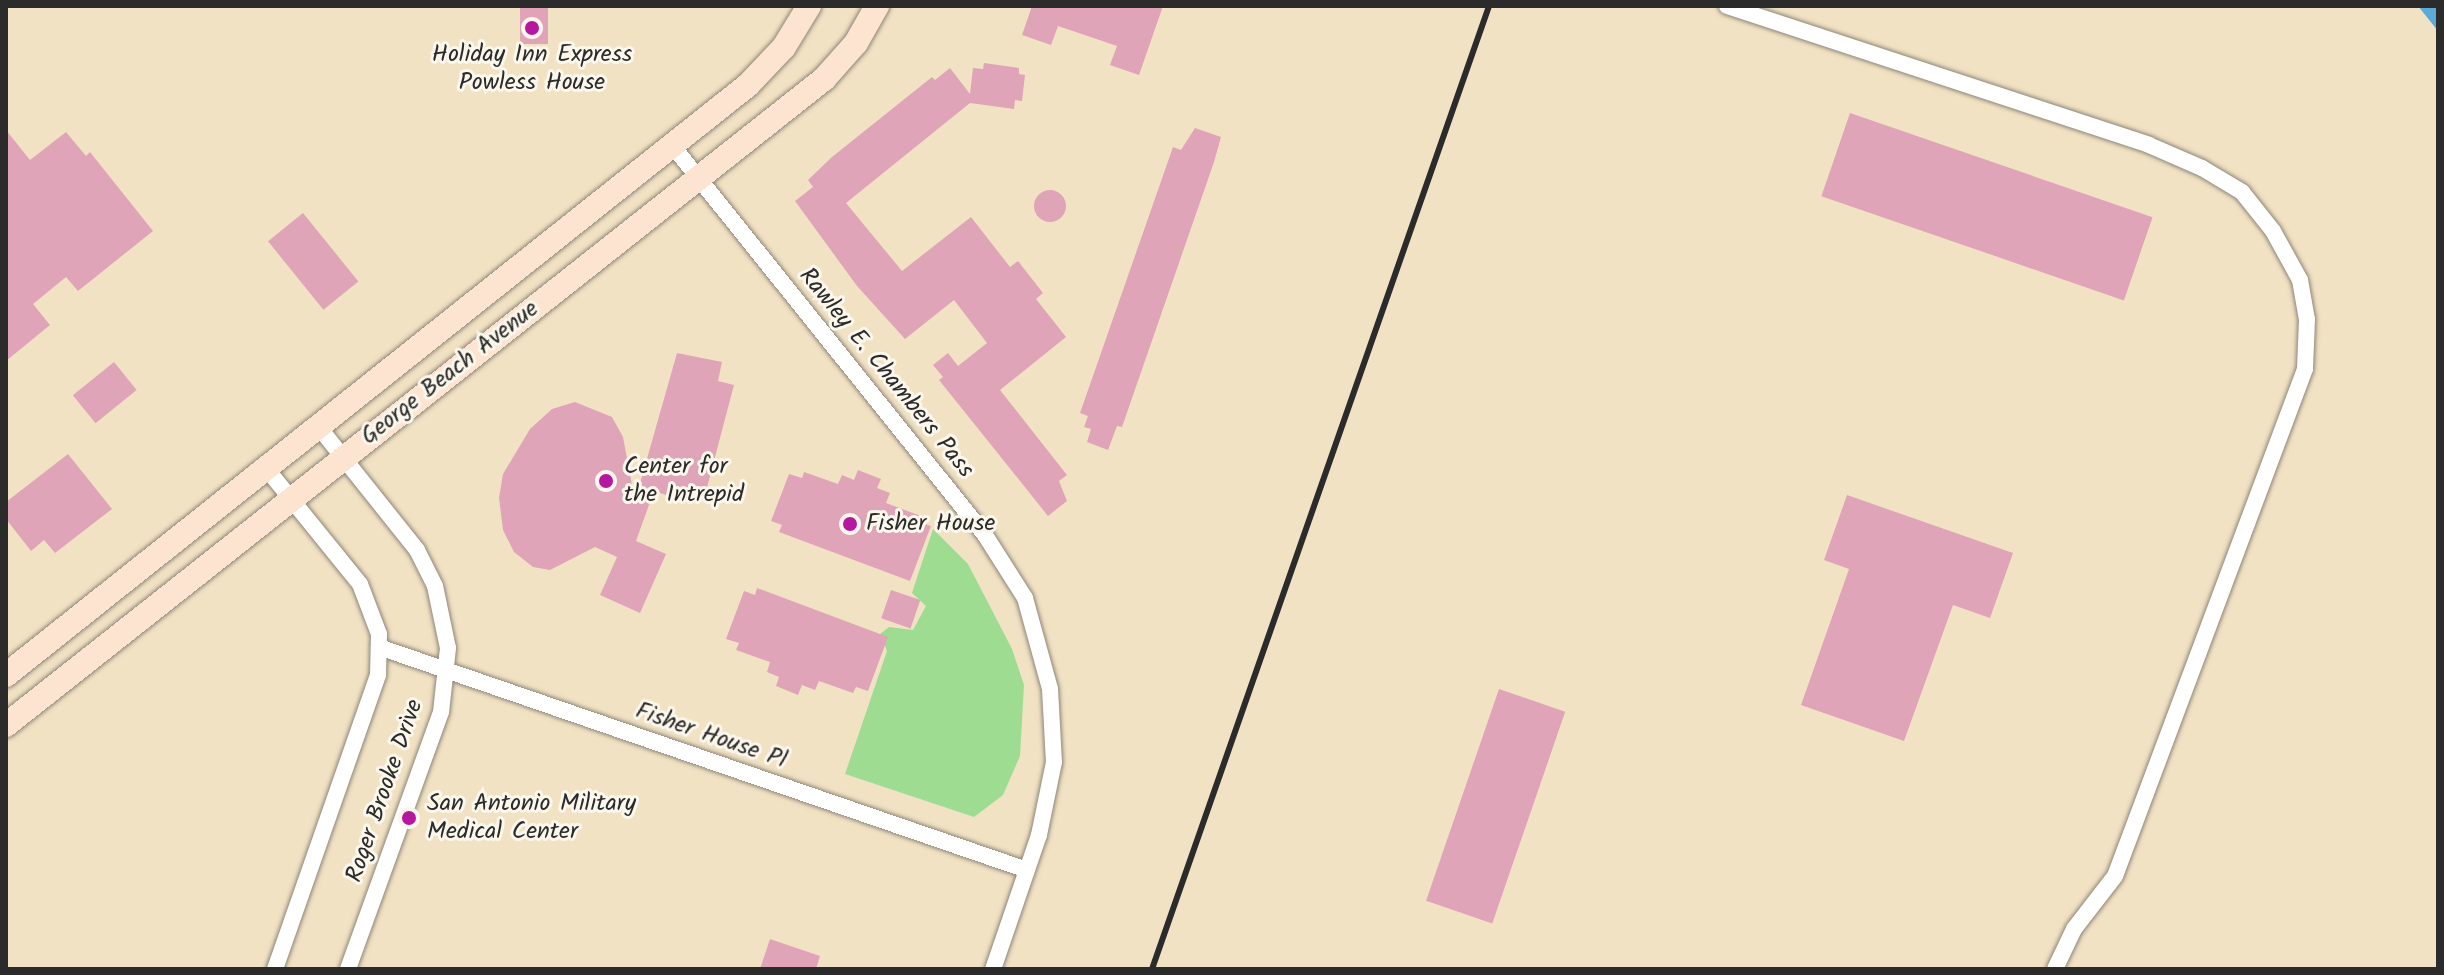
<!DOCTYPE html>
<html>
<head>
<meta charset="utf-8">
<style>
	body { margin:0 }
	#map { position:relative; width:2444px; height:975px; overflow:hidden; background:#f2e2c4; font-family:Kalam,sans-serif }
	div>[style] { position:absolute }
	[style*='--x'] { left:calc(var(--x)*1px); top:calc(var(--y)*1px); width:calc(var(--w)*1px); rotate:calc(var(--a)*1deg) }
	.green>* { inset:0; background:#9ddc91 }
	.water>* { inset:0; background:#5caad5 }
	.building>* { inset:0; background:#e0a4b9; transform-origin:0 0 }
	.round { border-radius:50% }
	.roads { filter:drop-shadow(0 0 2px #8e8678) drop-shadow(0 0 2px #8e8678) }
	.street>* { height:16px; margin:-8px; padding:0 8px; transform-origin:8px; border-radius:8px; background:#fff }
	.secondary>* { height:24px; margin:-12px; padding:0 12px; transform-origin:12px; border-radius:12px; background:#fde4d1 }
	.rail>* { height:6px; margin:-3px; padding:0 3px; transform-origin:3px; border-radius:3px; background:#2b2b2b }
	.dots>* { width:22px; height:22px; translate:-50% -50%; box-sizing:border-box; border:4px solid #fbf7ec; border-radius:50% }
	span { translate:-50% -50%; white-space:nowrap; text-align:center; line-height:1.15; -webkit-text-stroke:6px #fbf7ec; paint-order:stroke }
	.poi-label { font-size:24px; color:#2b2b2b }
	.left { translate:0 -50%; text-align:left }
	.street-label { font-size:24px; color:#2b2b2b }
	.frame { position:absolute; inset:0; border:8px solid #2b2b2b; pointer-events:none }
</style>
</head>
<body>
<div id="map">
	<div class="green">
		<div style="clip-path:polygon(933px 529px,968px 564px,1012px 649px,1024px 685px,1020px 756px,1003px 795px,974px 817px,845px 774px,887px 651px,880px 634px,889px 627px,913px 630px,926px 606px,912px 593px)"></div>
	</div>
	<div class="water">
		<div style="clip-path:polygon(2418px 6px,2438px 6px,2438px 31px)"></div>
	</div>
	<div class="building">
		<div style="left:520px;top:6px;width:28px;height:38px"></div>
		<div style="clip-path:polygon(1032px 6px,1163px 6px,1139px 75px,1110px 65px,1117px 46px,1058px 26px,1051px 45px,1022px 35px)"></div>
		<div style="clip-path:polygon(984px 63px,1019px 68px,1019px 74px,1025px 75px,1022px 101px,1015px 100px,1014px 109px,970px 103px,846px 203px,902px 271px,971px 217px,1010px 267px,1018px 261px,1043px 293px,1036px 299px,1066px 337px,1000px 390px,1067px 475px,1059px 481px,1067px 501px,1048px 516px,939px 380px,943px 377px,933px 365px,948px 353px,958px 366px,987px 343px,954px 300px,905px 339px,857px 286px,795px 201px,813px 187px,808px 180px,832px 157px,932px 77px,935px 80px,950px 68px,970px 94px,973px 68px,983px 69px)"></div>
		<div style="left:1850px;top:113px;width:320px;height:88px;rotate:19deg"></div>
		<div style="clip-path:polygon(1195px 128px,1221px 137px,1214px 162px,1122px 427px,1117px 426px,1108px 450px,1087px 442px,1091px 429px,1084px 427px,1088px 416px,1080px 413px,1173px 147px,1181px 150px)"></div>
		<div style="clip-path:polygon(6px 130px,30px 160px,66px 132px,86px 156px,90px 152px,153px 231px,78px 291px,66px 277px,33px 304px,50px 325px,6px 361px)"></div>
		<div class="round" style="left:1034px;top:190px;width:32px;height:32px"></div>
		<div style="left:303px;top:213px;width:88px;height:45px;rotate:51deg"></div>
		<div style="clip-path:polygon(677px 353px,722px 362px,718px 381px,734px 385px,705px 495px,691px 490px,687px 502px,654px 491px,636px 541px,666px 554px,640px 613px,600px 595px,617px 557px,595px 547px,550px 570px,533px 567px,514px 552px,503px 530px,499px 498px,503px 474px,530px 429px,552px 409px,575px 402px,612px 417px,623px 437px,635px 501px)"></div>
		<div style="left:114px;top:362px;width:36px;height:53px;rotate:51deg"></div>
		<div style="clip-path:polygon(68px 454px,112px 509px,55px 553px,44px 540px,31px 551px,6px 519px,6px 502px)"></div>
		<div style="clip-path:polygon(858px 470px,881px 479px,877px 488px,890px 493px,886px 503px,921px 516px,919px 522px,931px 526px,910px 581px,779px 532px,782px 525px,771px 521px,789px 474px,802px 478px,804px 472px,838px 484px,842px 475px,854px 480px)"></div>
		<div style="clip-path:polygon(1847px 495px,2013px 553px,1990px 618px,1953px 605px,1904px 741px,1801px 705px,1849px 569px,1824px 560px)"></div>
		<div style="clip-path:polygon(757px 588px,888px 637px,868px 691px,856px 687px,853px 693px,819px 681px,815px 690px,802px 685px,798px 695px,776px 686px,779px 677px,767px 672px,770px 662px,736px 650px,739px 643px,726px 639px,744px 591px,755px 595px)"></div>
		<div style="left:891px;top:590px;width:31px;height:30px;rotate:19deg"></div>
		<div style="left:1499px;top:689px;width:70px;height:224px;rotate:19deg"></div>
		<div style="clip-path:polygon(770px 939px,820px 956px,816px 969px,760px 969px)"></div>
	</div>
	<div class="roads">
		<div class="street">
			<div style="--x:1727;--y:6;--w:444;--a:18.2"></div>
			<div style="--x:2149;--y:145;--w:58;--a:23.5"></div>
			<div style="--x:2202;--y:168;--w:47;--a:31"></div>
			<div style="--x:2242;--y:192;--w:50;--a:51.5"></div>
			<div style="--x:2273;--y:231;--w:56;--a:61.1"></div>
			<div style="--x:2300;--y:280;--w:40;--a:80"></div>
			<div style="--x:2307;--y:319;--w:50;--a:92.3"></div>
			<div style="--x:2305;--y:369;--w:541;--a:110.54"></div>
			<div style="--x:2115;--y:876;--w:67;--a:127.7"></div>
			<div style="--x:2074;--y:929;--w:44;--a:115.4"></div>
			<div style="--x:672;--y:145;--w:500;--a:51.25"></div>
			<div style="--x:985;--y:535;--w:75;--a:57.6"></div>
			<div style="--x:1025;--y:598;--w:94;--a:74.6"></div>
			<div style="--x:1050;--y:689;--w:73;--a:86.9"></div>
			<div style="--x:1054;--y:762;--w:75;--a:101.6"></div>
			<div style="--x:1039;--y:835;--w:142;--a:108.9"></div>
			<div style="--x:318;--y:426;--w:159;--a:51.4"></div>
			<div style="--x:417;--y:550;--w:40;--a:63.4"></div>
			<div style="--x:435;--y:586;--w:63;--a:78.2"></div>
			<div style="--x:448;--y:648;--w:64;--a:96.2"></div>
			<div style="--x:441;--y:712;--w:273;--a:109.9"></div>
			<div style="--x:266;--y:468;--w:149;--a:51"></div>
			<div style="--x:360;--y:584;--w:53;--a:69.2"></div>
			<div style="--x:379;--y:634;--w:41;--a:91.4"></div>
			<div style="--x:378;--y:675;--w:312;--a:109.3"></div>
			<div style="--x:379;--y:647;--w:685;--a:18.99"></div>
		</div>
		<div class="secondary">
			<div style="--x:6;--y:675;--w:948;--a:-38.49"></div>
			<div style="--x:748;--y:85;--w:52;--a:-46.5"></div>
			<div style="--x:784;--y:47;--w:48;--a:-58.6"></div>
			<div style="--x:6;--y:725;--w:1042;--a:-38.3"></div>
			<div style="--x:824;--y:79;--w:48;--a:-48.4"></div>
			<div style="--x:856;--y:43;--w:43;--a:-60.4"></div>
		</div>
	</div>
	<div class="rail">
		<div style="--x:1152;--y:969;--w:1020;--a:-70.71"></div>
	</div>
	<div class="dots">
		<div style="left:532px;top:28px;background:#b5179e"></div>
		<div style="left:606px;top:481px;background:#b5179e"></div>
		<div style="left:850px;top:524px;background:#b5179e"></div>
		<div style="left:409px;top:818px;background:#b5179e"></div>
	</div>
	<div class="poi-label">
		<span style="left:532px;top:69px">Holiday Inn Express<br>Powless House</span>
		<span class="left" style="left:624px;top:481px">Center for<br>the Intrepid</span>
		<span class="left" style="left:866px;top:524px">Fisher House</span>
		<span class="left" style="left:427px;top:818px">San Antonio Military<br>Medical Center</span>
	</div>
	<div class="street-label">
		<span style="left:450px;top:373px;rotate:-38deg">George Beach Avenue</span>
		<span style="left:886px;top:373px;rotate:51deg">Rawley E. Chambers Pass</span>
		<span style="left:711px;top:736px;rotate:19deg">Fisher House Pl</span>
		<span style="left:385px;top:791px;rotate:-71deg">Roger Brooke Drive</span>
	</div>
	<div class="frame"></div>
</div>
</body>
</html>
